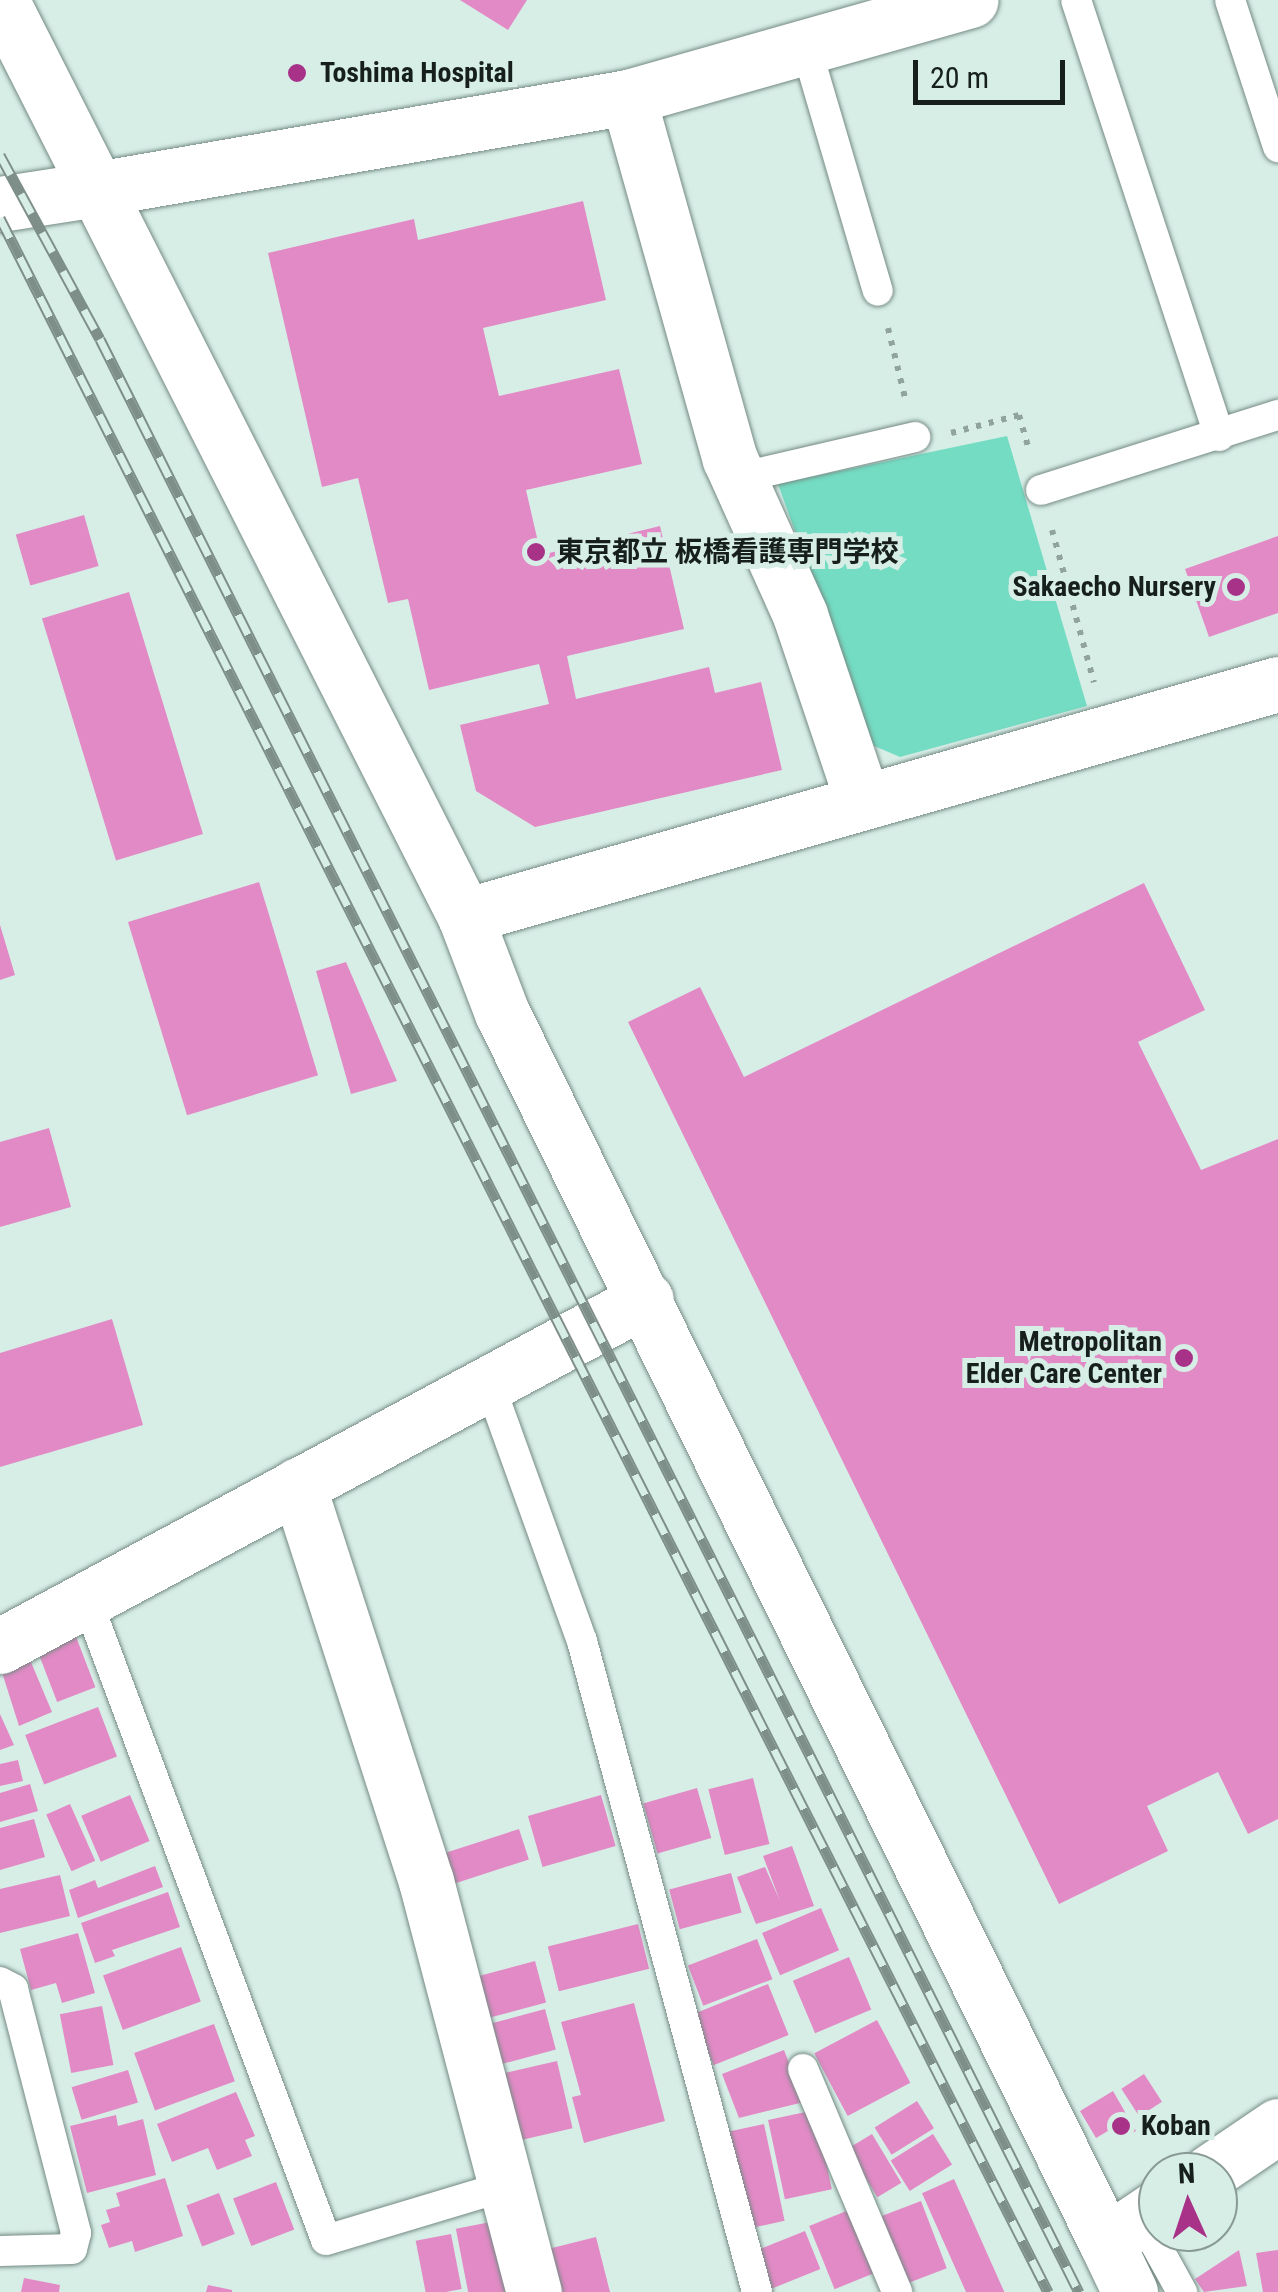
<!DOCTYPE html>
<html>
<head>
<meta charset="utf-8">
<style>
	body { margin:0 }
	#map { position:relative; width:1278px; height:2292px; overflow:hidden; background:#d7eee7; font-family:"Roboto Condensed","Noto Sans JP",sans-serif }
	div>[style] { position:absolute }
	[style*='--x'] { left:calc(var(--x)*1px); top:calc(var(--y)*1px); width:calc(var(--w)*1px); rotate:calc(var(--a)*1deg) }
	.green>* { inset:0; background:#74dcc3 }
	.building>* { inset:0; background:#e28ac5; transform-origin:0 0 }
	.path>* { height:6px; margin-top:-3px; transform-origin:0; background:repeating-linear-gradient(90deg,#91a39d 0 5px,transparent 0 13px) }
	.roads { filter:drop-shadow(0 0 2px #758a84) drop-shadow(0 0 2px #758a84) }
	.lane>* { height:30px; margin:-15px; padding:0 15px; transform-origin:15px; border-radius:15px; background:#fff }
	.street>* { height:55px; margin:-27.5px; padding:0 27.5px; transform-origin:27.5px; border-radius:27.5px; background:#fff }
	.secondary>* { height:55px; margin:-27.5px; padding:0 27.5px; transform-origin:27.5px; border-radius:27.5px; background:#fff }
	.rail>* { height:11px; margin-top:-5.5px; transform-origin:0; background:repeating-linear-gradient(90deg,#d7eee7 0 22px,#7e8e89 0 44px); box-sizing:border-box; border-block:2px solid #7e8e89 }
	.dots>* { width:28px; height:28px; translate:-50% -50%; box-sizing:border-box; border:5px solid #d7eee7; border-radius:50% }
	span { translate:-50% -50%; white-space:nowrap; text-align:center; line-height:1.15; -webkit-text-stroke:10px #d7eee7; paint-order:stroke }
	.poi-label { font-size:28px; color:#161f1c; font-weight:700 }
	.left { translate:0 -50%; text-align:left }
	.right { translate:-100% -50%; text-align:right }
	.north { position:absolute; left:1138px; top:2152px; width:100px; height:100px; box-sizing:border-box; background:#d7eee7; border:2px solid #8a9b96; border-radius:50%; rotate:357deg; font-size:28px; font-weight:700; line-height:40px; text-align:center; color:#161f1c }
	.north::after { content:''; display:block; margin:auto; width:35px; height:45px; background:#a93289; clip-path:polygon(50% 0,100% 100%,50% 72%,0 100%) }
	.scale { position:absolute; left:913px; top:60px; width:152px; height:45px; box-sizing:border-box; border:5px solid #161f1c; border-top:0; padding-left:12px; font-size:30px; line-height:35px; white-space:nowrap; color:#161f1c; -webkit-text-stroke:8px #d7eee7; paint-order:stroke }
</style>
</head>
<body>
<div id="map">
	<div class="green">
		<div style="clip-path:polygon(1007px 436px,1087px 706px,900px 757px,872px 745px,778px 484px)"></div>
	</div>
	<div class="building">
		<div style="clip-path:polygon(460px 0,527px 0,508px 30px)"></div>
		<div style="clip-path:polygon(583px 201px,606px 300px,483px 328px,499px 396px,619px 369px,642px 464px,526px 490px,541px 555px,660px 526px,684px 629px,567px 656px,576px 699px,709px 667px,715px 693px,761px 682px,782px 770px,535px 827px,476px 791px,460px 725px,549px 704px,539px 664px,429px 690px,408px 599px,388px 603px,358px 478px,322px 487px,268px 253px,414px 219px,418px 240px)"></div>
		<div style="left:84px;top:515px;width:53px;height:71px;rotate:74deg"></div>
		<div style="clip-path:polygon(1278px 536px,1278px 613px,1209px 637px,1185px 569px)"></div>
		<div style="left:129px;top:592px;width:253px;height:91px;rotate:73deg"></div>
		<div style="left:259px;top:882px;width:202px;height:137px;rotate:73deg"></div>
		<div style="clip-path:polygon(1144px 883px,1205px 1010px,1138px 1042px,1201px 1170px,1278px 1139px,1278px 1819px,1248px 1834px,1218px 1772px,1147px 1806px,1168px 1851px,1059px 1904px,628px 1022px,700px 987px,744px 1077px)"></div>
		<div style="clip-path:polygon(0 925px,15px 975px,0 980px)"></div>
		<div style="clip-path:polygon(346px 962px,397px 1081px,351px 1094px,316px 971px)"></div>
		<div style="clip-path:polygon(49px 1128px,71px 1207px,0 1227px,0 1142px)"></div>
		<div style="clip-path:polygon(112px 1319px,143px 1425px,0 1467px,0 1353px)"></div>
		<div style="left:75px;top:1634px;width:57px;height:41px;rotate:69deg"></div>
		<div style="clip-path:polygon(28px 1655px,52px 1712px,19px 1726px,0 1666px)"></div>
		<div style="left:98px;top:1707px;width:53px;height:78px;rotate:69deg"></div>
		<div style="clip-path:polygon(0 1714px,14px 1745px,0 1750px)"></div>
		<div style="clip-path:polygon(18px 1760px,23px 1781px,0 1786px,0 1764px)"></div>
		<div style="left:753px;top:1778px;width:68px;height:46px;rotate:76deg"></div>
		<div style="clip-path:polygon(30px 1784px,38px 1811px,0 1822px,0 1793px)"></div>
		<div style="left:697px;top:1788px;width:52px;height:56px;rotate:74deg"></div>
		<div style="left:130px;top:1795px;width:50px;height:53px;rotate:67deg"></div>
		<div style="left:601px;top:1795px;width:53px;height:76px;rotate:74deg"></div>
		<div style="left:70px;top:1804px;width:62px;height:26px;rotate:66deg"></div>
		<div style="clip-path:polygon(34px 1819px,45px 1857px,0 1870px,0 1828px)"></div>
		<div style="left:519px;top:1829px;width:32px;height:82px;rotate:72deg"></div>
		<div style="clip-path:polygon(792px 1846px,814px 1906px,756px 1924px,737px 1877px,765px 1867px,780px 1901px,763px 1856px)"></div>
		<div style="clip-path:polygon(155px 1866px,163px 1887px,78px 1918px,69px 1890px,95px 1880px,98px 1888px)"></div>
		<div style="left:731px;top:1873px;width:41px;height:64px;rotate:75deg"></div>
		<div style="clip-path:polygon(60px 1875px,70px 1916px,0 1933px,0 1889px)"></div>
		<div style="clip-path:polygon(168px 1892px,180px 1927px,112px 1950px,115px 1956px,95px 1963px,81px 1923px)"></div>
		<div style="left:821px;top:1908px;width:46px;height:64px;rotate:67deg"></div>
		<div style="left:638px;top:1924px;width:46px;height:93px;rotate:76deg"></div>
		<div style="clip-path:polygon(78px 1933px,95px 1993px,62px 2003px,56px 1983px,31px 1990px,20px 1949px)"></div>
		<div style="left:757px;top:1939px;width:43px;height:74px;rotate:69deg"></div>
		<div style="left:181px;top:1947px;width:58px;height:83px;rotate:70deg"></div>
		<div style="left:849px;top:1957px;width:57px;height:61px;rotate:67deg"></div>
		<div style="left:535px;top:1961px;width:43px;height:62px;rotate:75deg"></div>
		<div style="left:768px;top:1984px;width:55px;height:81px;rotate:68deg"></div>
		<div style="clip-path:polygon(634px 2003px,665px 2121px,584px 2143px,572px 2097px,581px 2095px,561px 2022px)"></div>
		<div style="left:102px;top:2006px;width:60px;height:43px;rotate:79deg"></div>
		<div style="left:545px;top:2009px;width:42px;height:58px;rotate:75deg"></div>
		<div style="left:877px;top:2020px;width:71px;height:71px;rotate:62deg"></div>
		<div style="left:214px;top:2024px;width:61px;height:85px;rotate:70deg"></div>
		<div style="clip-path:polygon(784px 2050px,804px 2102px,739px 2118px,722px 2074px)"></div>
		<div style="left:557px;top:2061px;width:69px;height:57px;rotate:77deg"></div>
		<div style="left:128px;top:2070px;width:34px;height:59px;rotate:73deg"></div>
		<div style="left:1144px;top:2074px;width:33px;height:27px;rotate:57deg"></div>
		<div style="clip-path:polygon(1113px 2091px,1136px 2131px,1119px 2140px,1113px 2128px,1096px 2138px,1080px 2111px)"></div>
		<div style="clip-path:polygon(236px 2092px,255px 2136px,245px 2140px,252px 2156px,217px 2170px,208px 2148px,172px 2162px,157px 2124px)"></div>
		<div style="left:917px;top:2101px;width:32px;height:50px;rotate:58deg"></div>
		<div style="left:815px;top:2110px;width:81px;height:48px;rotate:78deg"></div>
		<div style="clip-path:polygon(116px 2115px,118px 2126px,143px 2119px,156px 2175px,87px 2193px,70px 2126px)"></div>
		<div style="left:764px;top:2124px;width:99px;height:38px;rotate:78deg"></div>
		<div style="left:872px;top:2134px;width:57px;height:28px;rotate:59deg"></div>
		<div style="left:933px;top:2134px;width:36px;height:50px;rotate:58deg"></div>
		<div style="clip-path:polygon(165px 2178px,183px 2236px,135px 2252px,132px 2241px,109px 2248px,101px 2225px,110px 2222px,106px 2210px,120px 2206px,116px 2193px)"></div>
		<div style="left:954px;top:2179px;width:124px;height:35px;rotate:66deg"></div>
		<div style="left:276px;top:2182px;width:51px;height:46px;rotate:69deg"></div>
		<div style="left:219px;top:2193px;width:44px;height:35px;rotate:69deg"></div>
		<div style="left:921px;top:2201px;width:72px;height:42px;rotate:69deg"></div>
		<div style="left:849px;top:2210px;width:68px;height:43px;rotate:68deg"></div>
		<div style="left:501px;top:2220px;width:73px;height:46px;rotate:79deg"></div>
		<div style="left:805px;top:2231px;width:41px;height:53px;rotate:68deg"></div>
		<div style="left:451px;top:2234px;width:56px;height:36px;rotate:79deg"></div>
		<div style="clip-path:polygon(596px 2237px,610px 2292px,555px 2292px,544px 2250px)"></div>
		<div style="clip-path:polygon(1239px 2250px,1247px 2286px,1204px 2292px,1195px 2279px)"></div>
		<div style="clip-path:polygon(1278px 2250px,1278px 2292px,1263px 2292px,1256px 2253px)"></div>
		<div style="clip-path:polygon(24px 2278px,60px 2285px,59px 2292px,21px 2292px)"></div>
		<div style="clip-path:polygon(208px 2285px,232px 2290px,232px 2292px,206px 2292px)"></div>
	</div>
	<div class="path">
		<div style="--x:888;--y:328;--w:72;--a:76.3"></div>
		<div style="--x:951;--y:433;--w:70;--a:-14.8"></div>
		<div style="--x:1019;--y:415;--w:36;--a:74"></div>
		<div style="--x:1052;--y:530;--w:158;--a:74.6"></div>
	</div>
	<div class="roads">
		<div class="lane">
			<div style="--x:1076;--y:0;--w:459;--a:71.8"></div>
			<div style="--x:1230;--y:0;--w:155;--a:71.9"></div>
			<div style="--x:806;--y:47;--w:254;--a:73.6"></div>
			<div style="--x:738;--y:478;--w:182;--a:-13"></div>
			<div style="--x:1041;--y:490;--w:249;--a:-17.6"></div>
			<div style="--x:489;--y:1383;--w:274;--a:70.2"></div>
			<div style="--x:582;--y:1641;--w:674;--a:74.95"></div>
			<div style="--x:86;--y:1598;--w:685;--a:69.5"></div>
			<div style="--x:326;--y:2240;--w:188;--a:-16.7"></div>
			<div style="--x:0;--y:1982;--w:15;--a:28"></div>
			<div style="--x:13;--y:1989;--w:252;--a:75.5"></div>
			<div style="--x:76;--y:2233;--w:16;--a:104"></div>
			<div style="--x:72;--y:2249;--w:72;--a:178.4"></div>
			<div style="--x:803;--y:2069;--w:242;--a:67.1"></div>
			<div style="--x:1141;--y:2218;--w:85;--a:61"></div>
		</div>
		<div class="street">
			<div style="--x:628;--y:97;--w:376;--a:74.3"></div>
			<div style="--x:730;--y:459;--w:171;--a:65.8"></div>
			<div style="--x:800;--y:615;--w:197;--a:71.4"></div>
			<div style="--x:97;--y:189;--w:539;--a:-9.83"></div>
			<div style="--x:628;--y:97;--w:356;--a:-15.8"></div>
			<div style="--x:298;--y:1485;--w:416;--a:72.1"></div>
			<div style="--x:426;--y:1881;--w:425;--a:75.3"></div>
			<div style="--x:0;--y:1646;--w:733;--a:-28.24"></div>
			<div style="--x:1106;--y:2242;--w:1369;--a:-116.17"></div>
			<div style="--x:502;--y:1013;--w:104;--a:-110.9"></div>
			<div style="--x:465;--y:916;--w:845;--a:-15.93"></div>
		</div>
		<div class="secondary">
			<div style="--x:1;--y:0;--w:1027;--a:63.14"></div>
			<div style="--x:0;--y:204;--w:98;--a:-8.8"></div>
			<div style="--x:1210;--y:2172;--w:82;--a:-34.1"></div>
			<div style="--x:1130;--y:2292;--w:55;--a:-115.6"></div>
			<div style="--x:1106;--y:2242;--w:63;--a:-33.9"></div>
		</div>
	</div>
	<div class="rail">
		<div style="--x:0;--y:155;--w:209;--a:61.5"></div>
		<div style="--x:100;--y:339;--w:2185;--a:63.38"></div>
		<div style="--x:0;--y:218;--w:2324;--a:63.19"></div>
	</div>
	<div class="dots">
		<div style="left:297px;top:73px;background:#a93289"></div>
		<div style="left:536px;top:552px;background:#a93289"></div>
		<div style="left:1236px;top:587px;background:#a93289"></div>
		<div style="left:1184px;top:1358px;background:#a93289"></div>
		<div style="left:1121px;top:2126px;background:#a93289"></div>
	</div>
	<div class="poi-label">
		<span class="left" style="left:320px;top:73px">Toshima Hospital</span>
		<span class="left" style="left:556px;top:552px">東京都立 板橋看護専門学校</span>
		<span class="right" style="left:1216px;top:587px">Sakaecho Nursery</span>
		<span class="right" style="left:1162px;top:1358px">Metropolitan<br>Elder Care Center</span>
		<span class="left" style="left:1141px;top:2126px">Koban</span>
	</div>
	<div class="north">N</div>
	<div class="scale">20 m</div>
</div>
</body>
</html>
